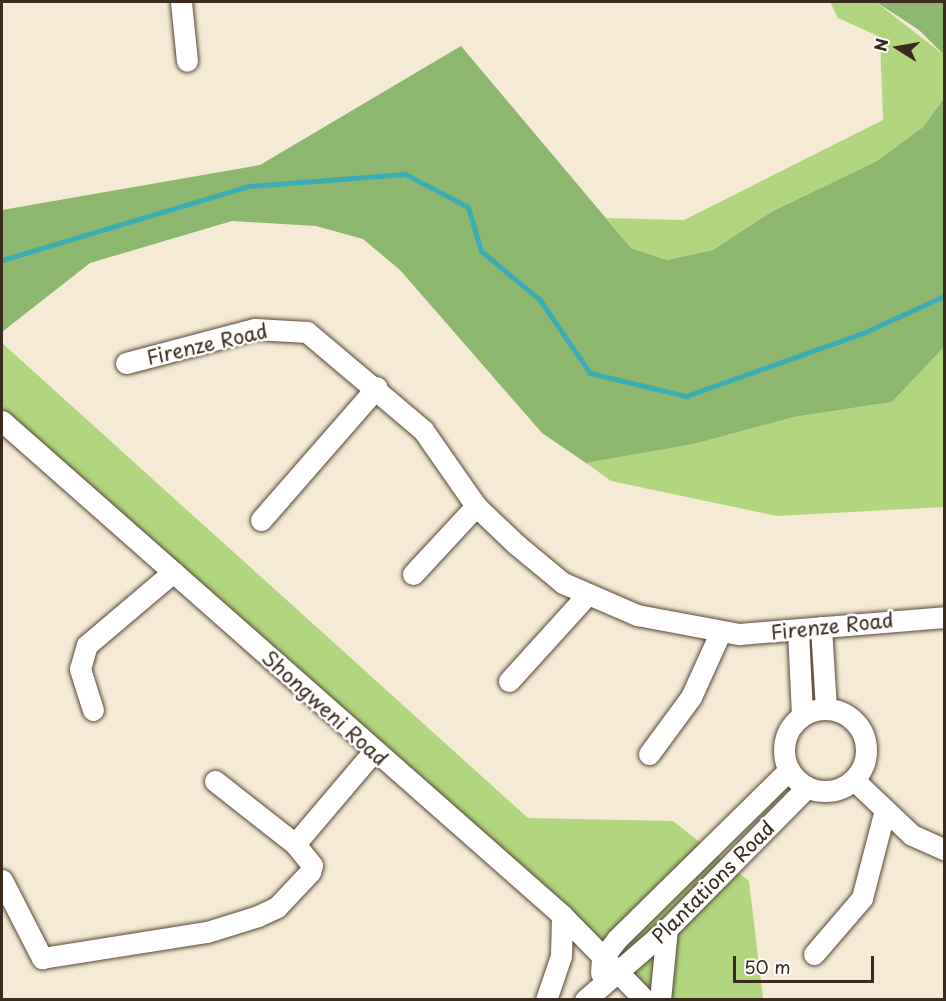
<!DOCTYPE html>
<html>
<head>
<meta charset="utf-8">
<style>
	body { margin:0 }
	#map { position:relative; width:946px; height:1001px; overflow:hidden; background:#f5ead5; font-family:"Playpen Sans",sans-serif }
	div>[style] { position:absolute }
	[style*='--x'] { left:calc(var(--x)*1px); top:calc(var(--y)*1px); width:calc(var(--w)*1px); rotate:calc(var(--a)*1deg) }
	.green>* { inset:0; background:#b2d67f }
	.forest>* { inset:0; background:#8db76e }
	.stream>* { height:5px; margin:-2.5px; padding:0 2.5px; transform-origin:2.5px; border-radius:2.5px; background:#3badb3 }
	.roads { filter:drop-shadow(0 0 2px #574739) drop-shadow(0 0 2px #574739) }
	.minor>* { height:21px; margin:-10.5px; padding:0 10.5px; transform-origin:10.5px; border-radius:10.5px; background:#fff }
	.minor>.ring { margin:-10.5px; padding:0; box-sizing:content-box; background:none; border:21px solid #fff; border-radius:50% }
	span { translate:-50% -50%; white-space:nowrap; text-align:center; line-height:1.15; -webkit-text-stroke:5px #fff; paint-order:stroke }
	.street-label { font-size:20px; color:#3b2a1e }
	.frame { position:absolute; inset:0; border:3px solid #3b2a1e; pointer-events:none }
	.north { position:absolute; left:868px; top:18px; width:60px; height:60px; -webkit-text-stroke:4px #fff; paint-order:stroke; rotate:281deg; font-size:16px; font-weight:700; line-height:24px; text-align:center; color:#3b2a1e }
	.north::after { content:''; display:block; margin:auto; width:21px; height:27px; background:#3b2a1e; clip-path:polygon(50% 0,100% 100%,50% 72%,0 100%) }
	.scale { position:absolute; left:733px; top:956px; width:141px; height:27px; box-sizing:border-box; border:3px solid #3b2a1e; border-top:0; padding-left:8px; font-size:18px; line-height:21px; white-space:nowrap; color:#3b2a1e; -webkit-text-stroke:4px #fff; paint-order:stroke }
</style>
</head>
<body>
<div id="map">
	<div class="green">
		<div style="clip-path:polygon(830px 2px,876px 2px,944px 55px,944px 98px,923px 127px,877px 161px,771px 212px,713px 250px,667px 260px,631px 248px,606px 218px,684px 220px,883px 120px,880px 37px,838px 18px)"></div>
		<div style="clip-path:polygon(2px 343px,528px 818px,673px 821px,749px 881px,763px 999px,645px 999px,2px 421px)"></div>
		<div style="clip-path:polygon(944px 347px,944px 507px,777px 516px,611px 481px,586px 463px,694px 444px,794px 417px,892px 402px)"></div>
	</div>
	<div class="forest">
		<div style="clip-path:polygon(876px 2px,944px 2px,944px 55px,919px 30px)"></div>
		<div style="clip-path:polygon(461px 46px,631px 248px,667px 260px,713px 250px,771px 212px,877px 161px,923px 127px,944px 98px,944px 347px,892px 402px,794px 417px,694px 444px,586px 463px,542px 433px,400px 270px,363px 239px,316px 226px,232px 221px,90px 263px,2px 332px,2px 210px,260px 165px)"></div>
	</div>
	<div class="stream">
		<div style="--x:2;--y:260;--w:258;--a:-16.7"></div>
		<div style="--x:249;--y:186;--w:156;--a:-4.4"></div>
		<div style="--x:405;--y:174;--w:71;--a:27.6"></div>
		<div style="--x:468;--y:207;--w:46;--a:73.5"></div>
		<div style="--x:481;--y:251;--w:77;--a:39.7"></div>
		<div style="--x:540;--y:300;--w:88;--a:55.6"></div>
		<div style="--x:590;--y:373;--w:99;--a:13.5"></div>
		<div style="--x:686;--y:396;--w:188;--a:-19.6"></div>
		<div style="--x:863;--y:333;--w:89;--a:-24.6"></div>
	</div>
	<div class="roads">
		<div class="minor">
			<div style="--x:181;--y:2;--w:59;--a:84.2"></div>
			<div style="--x:126;--y:363;--w:133;--a:-14.8"></div>
			<div style="--x:255;--y:329;--w:52;--a:3.3"></div>
			<div style="--x:307;--y:332;--w:152;--a:40.2"></div>
			<div style="--x:423;--y:430;--w:93;--a:55.1"></div>
			<div style="--x:476;--y:506;--w:57;--a:43.6"></div>
			<div style="--x:517;--y:545;--w:60;--a:39.6"></div>
			<div style="--x:563;--y:583;--w:81;--a:23.4"></div>
			<div style="--x:637;--y:615;--w:104;--a:10.6"></div>
			<div style="--x:739;--y:634;--w:206;--a:-4.7"></div>
			<div style="--x:2;--y:421;--w:747;--a:41.42"></div>
			<div style="--x:562;--y:915;--w:119;--a:45.7"></div>
			<div style="--x:261;--y:520;--w:176;--a:-48.9"></div>
			<div style="--x:413;--y:574;--w:93;--a:-47.2"></div>
			<div style="--x:821;--y:627;--w:81;--a:86.5"></div>
			<div style="--x:798;--y:630;--w:85;--a:87.3"></div>
			<div style="--x:509;--y:681;--w:115;--a:-47.8"></div>
			<div class="ring" style="left:784px;top:709px;width:61px;height:61px"></div>
			<div style="--x:93;--y:710;--w:43;--a:-107.6"></div>
			<div style="--x:80;--y:669;--w:25;--a:-74"></div>
			<div style="--x:87;--y:645;--w:113;--a:-40.3"></div>
			<div style="--x:649;--y:754;--w:71;--a:-53.6"></div>
			<div style="--x:691;--y:697;--w:70;--a:-65.6"></div>
			<div style="--x:854;--y:780;--w:80;--a:43.5"></div>
			<div style="--x:912;--y:835;--w:35;--a:24"></div>
			<div style="--x:215;--y:781;--w:102;--a:38.2"></div>
			<div style="--x:295;--y:844;--w:122;--a:-49.7"></div>
			<div style="--x:2;--y:880;--w:88;--a:62.9"></div>
			<div style="--x:42;--y:958;--w:167;--a:-9"></div>
			<div style="--x:207;--y:932;--w:53;--a:-17.4"></div>
			<div style="--x:258;--y:916;--w:21;--a:-25"></div>
			<div style="--x:277;--y:907;--w:48;--a:-46.7"></div>
			<div style="--x:310;--y:872;--w:7;--a:-74"></div>
			<div style="--x:312;--y:865;--w:27;--a:-129"></div>
			<div style="--x:814;--y:954;--w:74;--a:-49.4"></div>
			<div style="--x:862;--y:898;--w:91;--a:-75.4"></div>
			<div style="--x:601;--y:973;--w:14;--a:-86"></div>
			<div style="--x:602;--y:959;--w:25;--a:-53"></div>
			<div style="--x:617;--y:939;--w:240;--a:-44.5"></div>
			<div style="--x:546;--y:1000;--w:46;--a:-71.2"></div>
			<div style="--x:561;--y:956;--w:41;--a:-88.6"></div>
			<div style="--x:585;--y:1000;--w:108;--a:-40.9"></div>
			<div style="--x:667;--y:929;--w:198;--a:-45.4"></div>
			<div style="--x:660;--y:1000;--w:71;--a:-84.4"></div>
		</div>
	</div>
	<div class="street-label">
		<span style="left:207px;top:344px;rotate:-13deg">Firenze Road</span>
		<span style="left:832px;top:626px;rotate:-6deg">Firenze Road</span>
		<span style="left:325px;top:708px;rotate:42deg">Shongweni Road</span>
		<span style="left:713px;top:882px;rotate:-45deg">Plantations Road</span>
	</div>
	<div class="frame"></div>
	<div class="north">N</div>
	<div class="scale">50 m</div>
</div>
</body>
</html>
